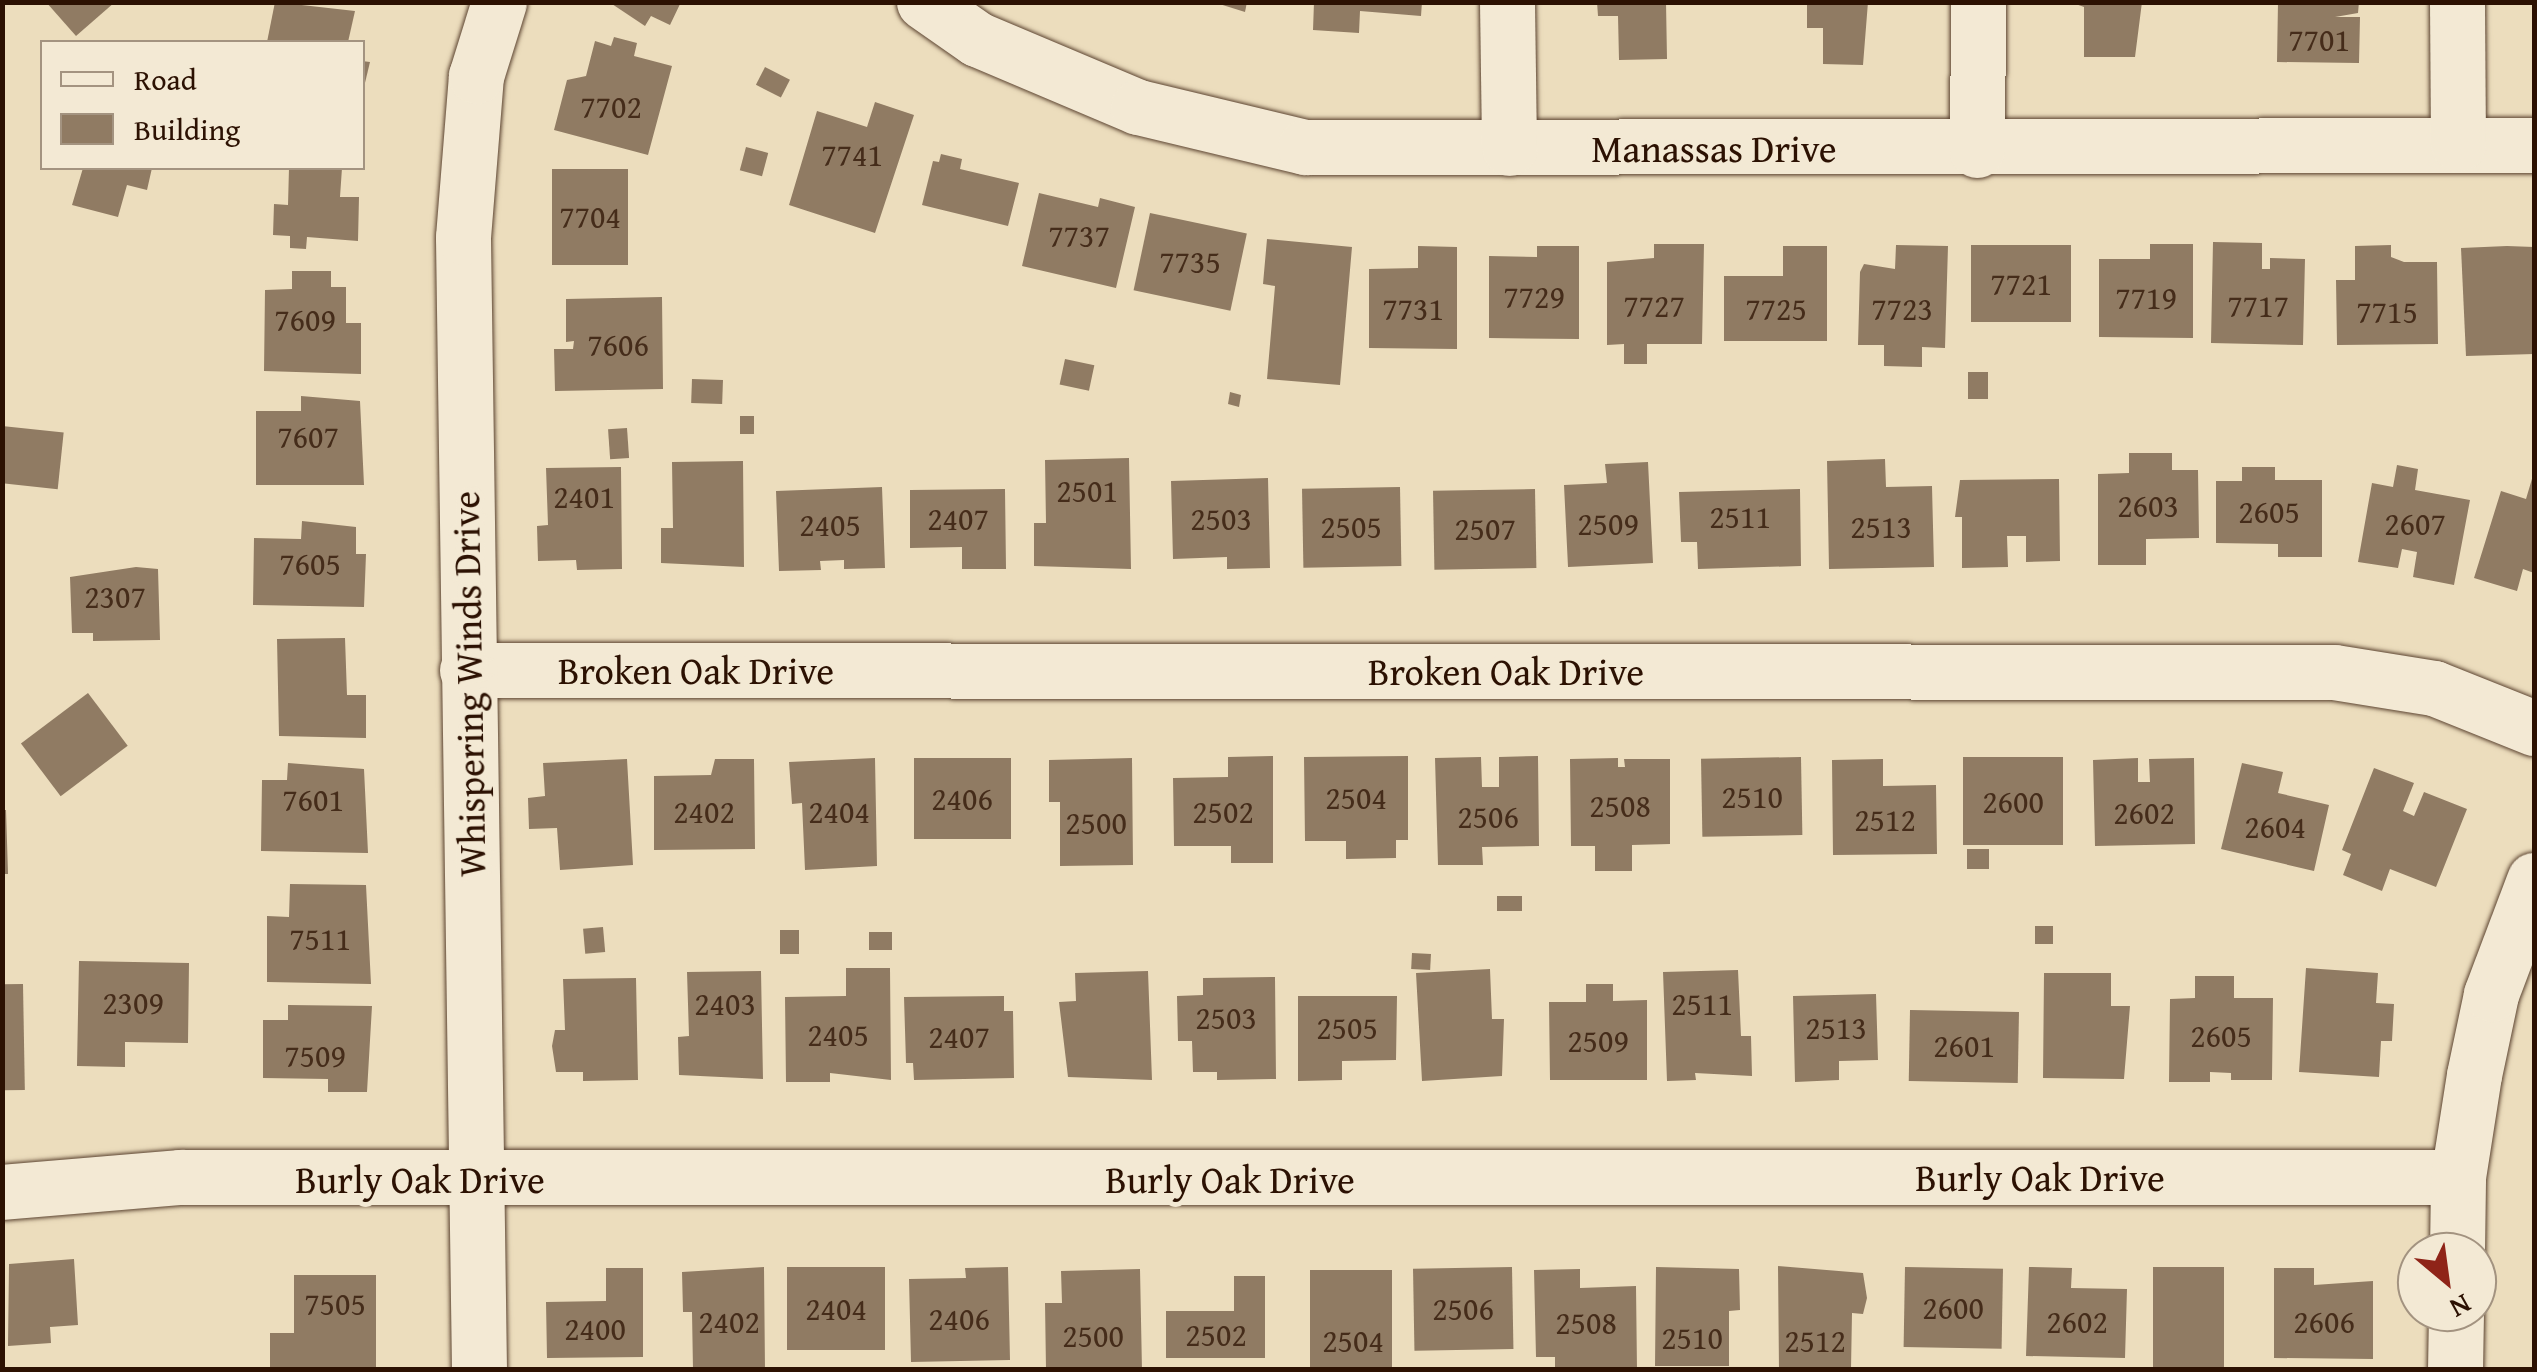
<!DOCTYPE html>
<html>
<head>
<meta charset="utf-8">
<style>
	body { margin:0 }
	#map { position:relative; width:2537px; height:1372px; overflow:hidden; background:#ecddbd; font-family:"Gentium Book Plus",serif }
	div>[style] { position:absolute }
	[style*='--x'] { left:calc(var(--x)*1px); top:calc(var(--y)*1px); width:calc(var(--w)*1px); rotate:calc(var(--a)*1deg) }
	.building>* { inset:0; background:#907b63; transform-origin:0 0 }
	.roads { filter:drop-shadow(0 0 2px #5c4431) drop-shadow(0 0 2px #5c4431) }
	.minor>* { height:55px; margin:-27.5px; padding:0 27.5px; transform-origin:27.5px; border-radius:27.5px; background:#f3e9d4 }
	span { translate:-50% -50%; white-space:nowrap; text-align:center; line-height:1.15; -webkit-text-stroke:10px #f3e9d4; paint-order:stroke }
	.number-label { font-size:32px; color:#452c1a }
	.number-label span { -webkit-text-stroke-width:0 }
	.street-label { font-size:38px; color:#2c1102 }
	.frame { position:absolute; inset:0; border:5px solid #2c1102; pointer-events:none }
	.legend { position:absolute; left:40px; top:40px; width:325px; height:130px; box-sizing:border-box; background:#f3e9d4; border:2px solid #a39380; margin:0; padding:12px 18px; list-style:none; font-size:30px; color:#2c1102 }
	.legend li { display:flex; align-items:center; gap:20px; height:50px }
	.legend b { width:50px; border:2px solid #a39380 }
	.north { position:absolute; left:2397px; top:1232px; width:100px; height:100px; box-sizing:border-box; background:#f3e9d4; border:2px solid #a39380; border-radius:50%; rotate:151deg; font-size:28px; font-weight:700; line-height:40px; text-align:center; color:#2c1102 }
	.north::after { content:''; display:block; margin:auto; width:35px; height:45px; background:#8f2418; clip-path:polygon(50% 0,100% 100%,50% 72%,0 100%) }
</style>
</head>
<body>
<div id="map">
	<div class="building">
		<div style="clip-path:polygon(46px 2px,115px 2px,76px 36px)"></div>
		<div style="clip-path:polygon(275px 2px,355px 11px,348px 42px,267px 42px)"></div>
		<div style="clip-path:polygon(609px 2px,681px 2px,670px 25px,651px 16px,645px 26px)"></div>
		<div style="clip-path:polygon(1213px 2px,1247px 2px,1245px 12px)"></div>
		<div style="clip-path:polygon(1314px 2px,1422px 2px,1421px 16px,1360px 11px,1359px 33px,1313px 30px)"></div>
		<div style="clip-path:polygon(1597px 2px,1666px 2px,1667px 59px,1619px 60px,1618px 16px,1598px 16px)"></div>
		<div style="clip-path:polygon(1807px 2px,1868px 2px,1863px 65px,1823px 64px,1823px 28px,1807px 28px)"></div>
		<div style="clip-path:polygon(2070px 2px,2142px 2px,2135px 57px,2084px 57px,2084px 7px)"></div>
		<div style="clip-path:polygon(2278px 2px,2359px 2px,2358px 13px,2335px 17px,2360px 17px,2359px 63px,2277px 62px)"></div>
		<div style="clip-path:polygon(614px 37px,637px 43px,634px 56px,672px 66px,648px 155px,554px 130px,567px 80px,586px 76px,595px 41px,611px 46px)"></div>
		<div style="clip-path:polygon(362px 61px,370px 62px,364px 87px,362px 87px)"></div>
		<div style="left:765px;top:67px;width:28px;height:20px;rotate:27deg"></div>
		<div style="clip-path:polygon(875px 102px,914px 115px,875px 233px,789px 205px,817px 111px,867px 127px)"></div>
		<div style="left:746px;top:147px;width:23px;height:24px;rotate:15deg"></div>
		<div style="clip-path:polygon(941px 154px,962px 159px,960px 169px,1019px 183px,1008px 226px,922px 205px,933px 161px,939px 162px)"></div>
		<div style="clip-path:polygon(83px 168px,152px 168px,147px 190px,127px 185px,118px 217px,72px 205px)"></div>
		<div style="clip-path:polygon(289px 168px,342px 168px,340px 197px,359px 197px,358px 241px,307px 237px,306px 249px,290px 248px,290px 236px,273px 235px,274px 204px,288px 205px)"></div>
		<div style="left:552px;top:169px;width:76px;height:96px"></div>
		<div style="clip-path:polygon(1039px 193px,1098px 207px,1100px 198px,1135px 207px,1116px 288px,1022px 266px)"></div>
		<div style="left:1150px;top:213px;width:99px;height:79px;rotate:12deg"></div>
		<div style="clip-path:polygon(1267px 239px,1352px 247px,1340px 385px,1267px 379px,1275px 286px,1263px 284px)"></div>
		<div style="clip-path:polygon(2213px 242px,2262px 243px,2262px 269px,2270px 269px,2270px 258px,2305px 259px,2303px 345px,2211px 343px)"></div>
		<div style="clip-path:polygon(1654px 244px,1704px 244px,1702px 344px,1647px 344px,1647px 364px,1624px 364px,1624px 344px,1607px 345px,1607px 262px,1654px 258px)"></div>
		<div style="clip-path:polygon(2150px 244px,2193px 244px,2193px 338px,2099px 337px,2099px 259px,2150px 259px)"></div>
		<div style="clip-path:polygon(1896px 245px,1948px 246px,1945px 348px,1922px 347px,1922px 367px,1884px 366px,1884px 345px,1858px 345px,1860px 272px,1864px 264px,1895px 269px)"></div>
		<div style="left:2071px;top:245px;width:77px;height:100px;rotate:90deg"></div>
		<div style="clip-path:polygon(2391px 245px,2391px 257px,2404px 262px,2437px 262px,2438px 344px,2337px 345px,2336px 280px,2355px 280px,2355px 246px)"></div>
		<div style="clip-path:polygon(1418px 246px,1457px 247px,1457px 349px,1369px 348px,1369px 269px,1418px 268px)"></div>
		<div style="clip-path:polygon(1537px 246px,1579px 246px,1579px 339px,1489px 338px,1489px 256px,1537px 257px)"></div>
		<div style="clip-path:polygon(1783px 246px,1827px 246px,1827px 341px,1724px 341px,1724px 276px,1783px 276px)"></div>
		<div style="clip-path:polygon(2507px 246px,2534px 247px,2534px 354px,2466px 356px,2461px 248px)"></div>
		<div style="clip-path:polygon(292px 271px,331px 271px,331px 287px,346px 287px,346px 323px,361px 323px,361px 374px,264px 371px,265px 290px,292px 289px)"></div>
		<div style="clip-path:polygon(662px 297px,663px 389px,555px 391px,554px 349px,573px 349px,574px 341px,566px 342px,566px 299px)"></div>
		<div style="left:1065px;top:359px;width:30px;height:26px;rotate:12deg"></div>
		<div style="left:1968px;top:372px;width:20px;height:27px"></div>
		<div style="left:692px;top:379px;width:31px;height:24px;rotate:2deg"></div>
		<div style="clip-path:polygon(1230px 392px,1241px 395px,1239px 407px,1228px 404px)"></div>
		<div style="clip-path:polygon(301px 396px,360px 401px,364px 485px,256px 485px,256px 411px,301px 411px)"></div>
		<div style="left:740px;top:416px;width:14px;height:18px"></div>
		<div style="left:2px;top:426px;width:62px;height:57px;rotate:6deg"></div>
		<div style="left:627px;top:428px;width:30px;height:19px;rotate:86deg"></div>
		<div style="clip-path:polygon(2129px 453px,2172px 453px,2172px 470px,2198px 470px,2199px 538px,2146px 539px,2146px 565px,2098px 565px,2098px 474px,2129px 473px)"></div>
		<div style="clip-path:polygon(1129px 458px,1131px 569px,1034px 566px,1034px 523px,1046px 523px,1045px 460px)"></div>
		<div style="clip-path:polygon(1885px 459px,1886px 487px,1932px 486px,1934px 567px,1829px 569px,1827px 461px)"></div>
		<div style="clip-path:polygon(743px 461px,744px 567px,661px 563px,661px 528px,673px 528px,672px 462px)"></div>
		<div style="clip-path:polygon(1648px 462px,1653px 563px,1568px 567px,1564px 485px,1607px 483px,1605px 464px)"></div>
		<div style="clip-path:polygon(2397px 465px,2418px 469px,2415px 490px,2470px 500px,2454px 585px,2413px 577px,2417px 552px,2402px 549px,2398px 568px,2358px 562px,2372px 483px,2393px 487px)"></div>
		<div style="clip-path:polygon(621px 467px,622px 569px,577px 570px,576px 560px,538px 561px,537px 526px,548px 525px,546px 468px)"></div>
		<div style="clip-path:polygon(2242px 467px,2275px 467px,2275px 480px,2322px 480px,2322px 557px,2278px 557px,2278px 544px,2216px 543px,2216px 481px,2242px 481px)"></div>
		<div style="clip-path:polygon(2534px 472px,2534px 573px,2523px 569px,2517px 591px,2474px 578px,2501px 491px,2526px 499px)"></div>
		<div style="clip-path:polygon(1268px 478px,1270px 568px,1227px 569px,1227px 557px,1173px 559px,1171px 481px)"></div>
		<div style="clip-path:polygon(2059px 479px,2060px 561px,2026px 562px,2026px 536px,2007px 536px,2008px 567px,1962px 568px,1962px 517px,1955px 517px,1960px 480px)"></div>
		<div style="clip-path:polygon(882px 487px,885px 568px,844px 569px,844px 560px,820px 561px,821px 570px,779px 571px,776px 491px)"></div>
		<div style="left:1400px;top:487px;width:79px;height:98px;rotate:89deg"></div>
		<div style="clip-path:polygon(1005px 489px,1006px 569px,962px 569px,962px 547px,910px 548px,910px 490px)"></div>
		<div style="left:1535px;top:489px;width:79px;height:102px;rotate:89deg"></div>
		<div style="clip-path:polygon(1800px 489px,1801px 566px,1698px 569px,1697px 542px,1681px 542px,1679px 492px)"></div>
		<div style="clip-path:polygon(302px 521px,356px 527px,356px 554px,366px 554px,364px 607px,253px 605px,254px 538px,301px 539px)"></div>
		<div style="clip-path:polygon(136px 567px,158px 569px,160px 640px,93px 641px,93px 633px,72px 633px,70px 577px)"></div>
		<div style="clip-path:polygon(345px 638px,347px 695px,366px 695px,366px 738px,279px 736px,277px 639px)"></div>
		<div style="left:88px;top:693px;width:66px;height:84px;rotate:53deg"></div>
		<div style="clip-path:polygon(1273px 756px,1273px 863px,1231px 863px,1231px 846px,1174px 846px,1173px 778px,1228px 777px,1228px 757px)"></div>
		<div style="clip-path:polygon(1408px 756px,1408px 840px,1396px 840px,1396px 858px,1346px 859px,1346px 841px,1305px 841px,1304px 757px)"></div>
		<div style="clip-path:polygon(1538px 756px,1539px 846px,1482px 847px,1483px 865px,1438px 865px,1435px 758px,1481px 757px,1482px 787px,1499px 787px,1499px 757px)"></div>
		<div style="left:1801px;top:757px;width:78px;height:100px;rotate:89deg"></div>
		<div style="left:2063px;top:757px;width:88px;height:100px;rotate:90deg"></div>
		<div style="clip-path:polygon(875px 758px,877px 866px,805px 870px,802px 803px,792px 804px,789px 762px)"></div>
		<div style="left:914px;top:758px;width:97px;height:81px"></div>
		<div style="clip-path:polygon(1132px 758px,1133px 865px,1060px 866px,1060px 802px,1049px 802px,1049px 760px)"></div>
		<div style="clip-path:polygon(1618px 758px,1618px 767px,1625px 767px,1624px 759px,1670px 759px,1670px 844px,1632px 845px,1632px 871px,1595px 871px,1595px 846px,1571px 846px,1570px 759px)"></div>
		<div style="clip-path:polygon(2138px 758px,2138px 782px,2150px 782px,2149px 759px,2194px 758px,2195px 844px,2095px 846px,2093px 760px)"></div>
		<div style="clip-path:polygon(627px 759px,633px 865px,560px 870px,557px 828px,529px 829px,528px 798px,545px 796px,543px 763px)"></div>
		<div style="clip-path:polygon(715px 759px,754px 759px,755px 849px,654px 850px,654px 776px,711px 775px)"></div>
		<div style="clip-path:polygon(1883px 759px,1883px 786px,1936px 785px,1937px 854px,1833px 855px,1832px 760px)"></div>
		<div style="clip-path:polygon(288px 763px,364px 769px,368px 853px,261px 851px,262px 780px,287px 780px)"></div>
		<div style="clip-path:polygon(2242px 763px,2283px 772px,2278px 793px,2329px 805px,2314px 871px,2221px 849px)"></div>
		<div style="clip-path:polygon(2374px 768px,2414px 783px,2403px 811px,2414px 816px,2424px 792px,2467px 809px,2436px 887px,2390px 869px,2382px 891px,2343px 875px,2351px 854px,2342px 850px)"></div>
		<div style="clip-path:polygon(2px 810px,6px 810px,8px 874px,2px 874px)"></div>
		<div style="left:1967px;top:849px;width:22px;height:20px"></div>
		<div style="clip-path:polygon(290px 884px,366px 885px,371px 984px,267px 982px,267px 916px,289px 917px)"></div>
		<div style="left:1497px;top:896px;width:25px;height:15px"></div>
		<div style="left:2035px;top:926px;width:18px;height:18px"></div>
		<div style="left:603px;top:927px;width:25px;height:20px;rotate:85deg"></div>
		<div style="left:780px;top:930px;width:19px;height:24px"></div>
		<div style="left:869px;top:932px;width:23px;height:18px"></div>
		<div style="left:1412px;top:953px;width:19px;height:16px;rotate:3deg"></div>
		<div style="clip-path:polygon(79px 961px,189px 963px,188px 1043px,125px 1042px,125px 1067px,77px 1066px)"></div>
		<div style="clip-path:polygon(846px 968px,890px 968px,891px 1080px,830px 1073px,830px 1082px,786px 1082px,785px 997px,846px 996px)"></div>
		<div style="clip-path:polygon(2306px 968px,2378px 973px,2376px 1003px,2394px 1004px,2392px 1041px,2381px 1041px,2379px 1077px,2299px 1072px)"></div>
		<div style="clip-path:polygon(1490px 969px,1492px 1019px,1504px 1019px,1502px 1076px,1422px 1081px,1416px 973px)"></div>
		<div style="clip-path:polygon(1738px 970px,1741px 1036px,1751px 1036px,1752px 1076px,1695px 1073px,1696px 1080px,1667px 1081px,1663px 972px)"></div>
		<div style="clip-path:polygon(761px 971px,763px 1079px,679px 1075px,678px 1037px,689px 1036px,687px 972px)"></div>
		<div style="clip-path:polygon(1148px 971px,1152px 1080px,1068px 1077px,1059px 1002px,1076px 1001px,1075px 973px)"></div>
		<div style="clip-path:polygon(2044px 973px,2111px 973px,2111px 1006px,2130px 1006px,2124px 1079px,2043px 1078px)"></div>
		<div style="clip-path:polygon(2195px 976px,2234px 976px,2234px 998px,2273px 998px,2272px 1080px,2231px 1080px,2231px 1073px,2210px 1072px,2210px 1082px,2169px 1082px,2170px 999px,2195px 998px)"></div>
		<div style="clip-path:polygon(1275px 977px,1276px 1079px,1217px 1080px,1217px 1072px,1193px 1072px,1192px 1041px,1178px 1041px,1177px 996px,1203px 995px,1203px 978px)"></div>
		<div style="clip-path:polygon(636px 978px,638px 1080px,583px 1081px,583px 1072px,556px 1072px,552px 1046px,555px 1030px,565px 1030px,563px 979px)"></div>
		<div style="left:23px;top:984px;width:106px;height:21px;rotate:89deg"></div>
		<div style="clip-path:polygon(1586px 984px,1613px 984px,1613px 1001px,1647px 1000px,1647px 1080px,1550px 1080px,1549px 1002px,1586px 1002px)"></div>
		<div style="clip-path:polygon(1876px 994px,1878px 1060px,1839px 1061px,1839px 1080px,1795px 1082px,1793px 996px)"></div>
		<div style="clip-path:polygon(1004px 996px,1004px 1011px,1013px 1011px,1014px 1078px,914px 1080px,913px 1063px,906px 1063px,904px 997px)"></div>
		<div style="clip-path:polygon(1298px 996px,1397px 996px,1396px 1060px,1342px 1061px,1342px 1080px,1298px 1081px)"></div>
		<div style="clip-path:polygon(288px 1005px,372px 1006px,367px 1092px,328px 1092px,328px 1079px,263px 1078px,263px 1020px,288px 1020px)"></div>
		<div style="left:1910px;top:1010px;width:109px;height:71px;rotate:1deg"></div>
		<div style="clip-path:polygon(74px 1259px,78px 1325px,50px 1327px,51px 1343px,8px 1346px,9px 1264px)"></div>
		<div style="clip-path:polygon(1778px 1266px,1863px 1273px,1867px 1298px,1863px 1314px,1852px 1313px,1851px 1369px,1779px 1370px)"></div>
		<div style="clip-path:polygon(764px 1267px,765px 1370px,693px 1370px,692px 1312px,683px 1312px,682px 1272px)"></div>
		<div style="left:787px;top:1267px;width:98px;height:83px"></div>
		<div style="clip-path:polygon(1008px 1267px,1010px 1360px,911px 1362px,909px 1279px,966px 1278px,965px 1268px)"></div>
		<div style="left:1512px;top:1267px;width:82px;height:99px;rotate:89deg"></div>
		<div style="clip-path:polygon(1656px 1267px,1739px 1269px,1740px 1310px,1729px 1311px,1729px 1366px,1655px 1366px)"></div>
		<div style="left:1905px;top:1267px;width:98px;height:80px;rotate:1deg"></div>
		<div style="clip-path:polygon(2029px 1267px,2072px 1268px,2071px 1288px,2127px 1289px,2125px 1358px,2026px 1356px)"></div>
		<div style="left:2153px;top:1267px;width:71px;height:103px"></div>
		<div style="clip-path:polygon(606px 1268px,643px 1268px,643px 1357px,547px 1358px,546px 1302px,606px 1301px)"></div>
		<div style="clip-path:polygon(2274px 1268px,2314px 1268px,2314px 1285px,2373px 1281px,2373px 1359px,2274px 1358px)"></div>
		<div style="clip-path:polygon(1140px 1269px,1142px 1370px,1046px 1370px,1045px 1303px,1062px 1303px,1061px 1271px)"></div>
		<div style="clip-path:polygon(1580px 1269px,1580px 1288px,1636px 1286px,1637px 1370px,1555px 1370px,1555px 1357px,1536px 1357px,1534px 1270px)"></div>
		<div style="left:1310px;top:1270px;width:82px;height:100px"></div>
		<div style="clip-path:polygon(294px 1275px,376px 1275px,376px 1370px,270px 1370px,270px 1333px,294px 1333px)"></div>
		<div style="clip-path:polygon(1234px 1276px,1265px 1276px,1265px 1358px,1166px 1358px,1166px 1311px,1234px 1311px)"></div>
	</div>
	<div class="roads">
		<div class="minor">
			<div style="--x:924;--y:2;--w:65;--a:34.9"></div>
			<div style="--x:977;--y:39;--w:175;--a:22.9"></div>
			<div style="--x:1138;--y:107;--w:172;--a:13.5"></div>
			<div style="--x:1305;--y:147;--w:1229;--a:-0.09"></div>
			<div style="--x:1507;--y:2;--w:146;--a:89.2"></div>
			<div style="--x:2457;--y:2;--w:142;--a:89.6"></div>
			<div style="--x:1977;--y:150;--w:148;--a:-89.6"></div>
			<div style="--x:467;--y:670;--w:1867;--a:0.06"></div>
			<div style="--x:2334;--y:672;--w:101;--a:9.1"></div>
			<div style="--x:2434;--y:688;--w:108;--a:21.8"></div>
			<div style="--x:2;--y:1192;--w:179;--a:-4.8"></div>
			<div style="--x:180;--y:1177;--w:2278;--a:0"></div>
			<div style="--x:2457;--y:1252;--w:75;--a:-89.2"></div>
			<div style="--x:2458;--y:1177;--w:103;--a:-81.1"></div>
			<div style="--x:2474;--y:1075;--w:83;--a:-78.1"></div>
			<div style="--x:2491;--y:994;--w:122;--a:-69.3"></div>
			<div style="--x:479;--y:1370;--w:1133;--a:-90.81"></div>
			<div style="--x:463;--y:237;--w:162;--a:-85.4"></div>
			<div style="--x:476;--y:76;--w:77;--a:-72.7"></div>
			<div style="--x:2455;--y:1370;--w:58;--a:-89"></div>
		</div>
	</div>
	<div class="number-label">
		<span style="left:2319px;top:40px">7701</span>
		<span style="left:611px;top:107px">7702</span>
		<span style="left:852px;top:155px">7741</span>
		<span style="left:590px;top:217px">7704</span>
		<span style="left:1079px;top:236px">7737</span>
		<span style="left:1190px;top:262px">7735</span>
		<span style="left:2021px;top:284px">7721</span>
		<span style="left:1534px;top:297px">7729</span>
		<span style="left:2146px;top:298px">7719</span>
		<span style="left:1654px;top:306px">7727</span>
		<span style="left:2258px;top:306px">7717</span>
		<span style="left:1413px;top:309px">7731</span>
		<span style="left:1776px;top:309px">7725</span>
		<span style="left:1902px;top:309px">7723</span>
		<span style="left:2387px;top:312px">7715</span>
		<span style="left:305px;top:320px">7609</span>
		<span style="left:618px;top:345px">7606</span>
		<span style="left:308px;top:437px">7607</span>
		<span style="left:1087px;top:491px">2501</span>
		<span style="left:584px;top:497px">2401</span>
		<span style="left:2148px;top:506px">2603</span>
		<span style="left:2269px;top:512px">2605</span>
		<span style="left:1740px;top:517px">2511</span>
		<span style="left:958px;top:519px">2407</span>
		<span style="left:1221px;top:519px">2503</span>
		<span style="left:1608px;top:524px">2509</span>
		<span style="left:2415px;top:524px">2607</span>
		<span style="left:830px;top:525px">2405</span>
		<span style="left:1351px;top:527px">2505</span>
		<span style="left:1881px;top:527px">2513</span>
		<span style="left:1485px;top:529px">2507</span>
		<span style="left:310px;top:564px">7605</span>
		<span style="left:115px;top:597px">2307</span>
		<span style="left:1752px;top:797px">2510</span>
		<span style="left:1356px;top:798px">2504</span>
		<span style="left:962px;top:799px">2406</span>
		<span style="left:313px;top:800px">7601</span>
		<span style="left:2013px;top:802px">2600</span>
		<span style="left:1620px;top:806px">2508</span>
		<span style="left:704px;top:812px">2402</span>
		<span style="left:839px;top:812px">2404</span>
		<span style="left:1223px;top:812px">2502</span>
		<span style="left:2144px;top:813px">2602</span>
		<span style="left:1488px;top:817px">2506</span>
		<span style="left:1885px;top:820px">2512</span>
		<span style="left:1096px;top:823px">2500</span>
		<span style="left:2275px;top:827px">2604</span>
		<span style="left:320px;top:939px">7511</span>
		<span style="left:133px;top:1003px">2309</span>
		<span style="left:725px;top:1004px">2403</span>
		<span style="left:1702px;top:1004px">2511</span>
		<span style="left:1226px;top:1018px">2503</span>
		<span style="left:1347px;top:1028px">2505</span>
		<span style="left:1836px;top:1028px">2513</span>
		<span style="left:838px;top:1035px">2405</span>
		<span style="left:2221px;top:1036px">2605</span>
		<span style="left:959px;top:1037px">2407</span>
		<span style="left:1598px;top:1041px">2509</span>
		<span style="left:1964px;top:1046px">2601</span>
		<span style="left:315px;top:1056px">7509</span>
		<span style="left:335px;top:1304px">7505</span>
		<span style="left:1953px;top:1308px">2600</span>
		<span style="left:836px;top:1309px">2404</span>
		<span style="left:1463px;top:1309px">2506</span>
		<span style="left:959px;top:1319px">2406</span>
		<span style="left:729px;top:1322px">2402</span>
		<span style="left:2077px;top:1322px">2602</span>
		<span style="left:2324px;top:1322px">2606</span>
		<span style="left:1586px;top:1323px">2508</span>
		<span style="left:595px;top:1329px">2400</span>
		<span style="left:1216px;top:1335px">2502</span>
		<span style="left:1093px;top:1336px">2500</span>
		<span style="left:1692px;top:1338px">2510</span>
		<span style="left:1353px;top:1341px">2504</span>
		<span style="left:1815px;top:1341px">2512</span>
	</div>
	<div class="street-label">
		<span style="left:1714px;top:149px">Manassas Drive</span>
		<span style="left:696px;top:671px">Broken Oak Drive</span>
		<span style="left:1506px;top:672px">Broken Oak Drive</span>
		<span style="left:469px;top:684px;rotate:-91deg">Whispering Winds Drive</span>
		<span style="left:2040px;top:1178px">Burly Oak Drive</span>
		<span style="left:420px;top:1180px">Burly Oak Drive</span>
		<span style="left:1230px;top:1180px">Burly Oak Drive</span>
	</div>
	<div class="frame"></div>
	<ul class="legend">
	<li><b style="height:12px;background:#f3e9d4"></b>Road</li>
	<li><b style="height:28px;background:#907b63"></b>Building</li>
	</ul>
	<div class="north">N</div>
</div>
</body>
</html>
